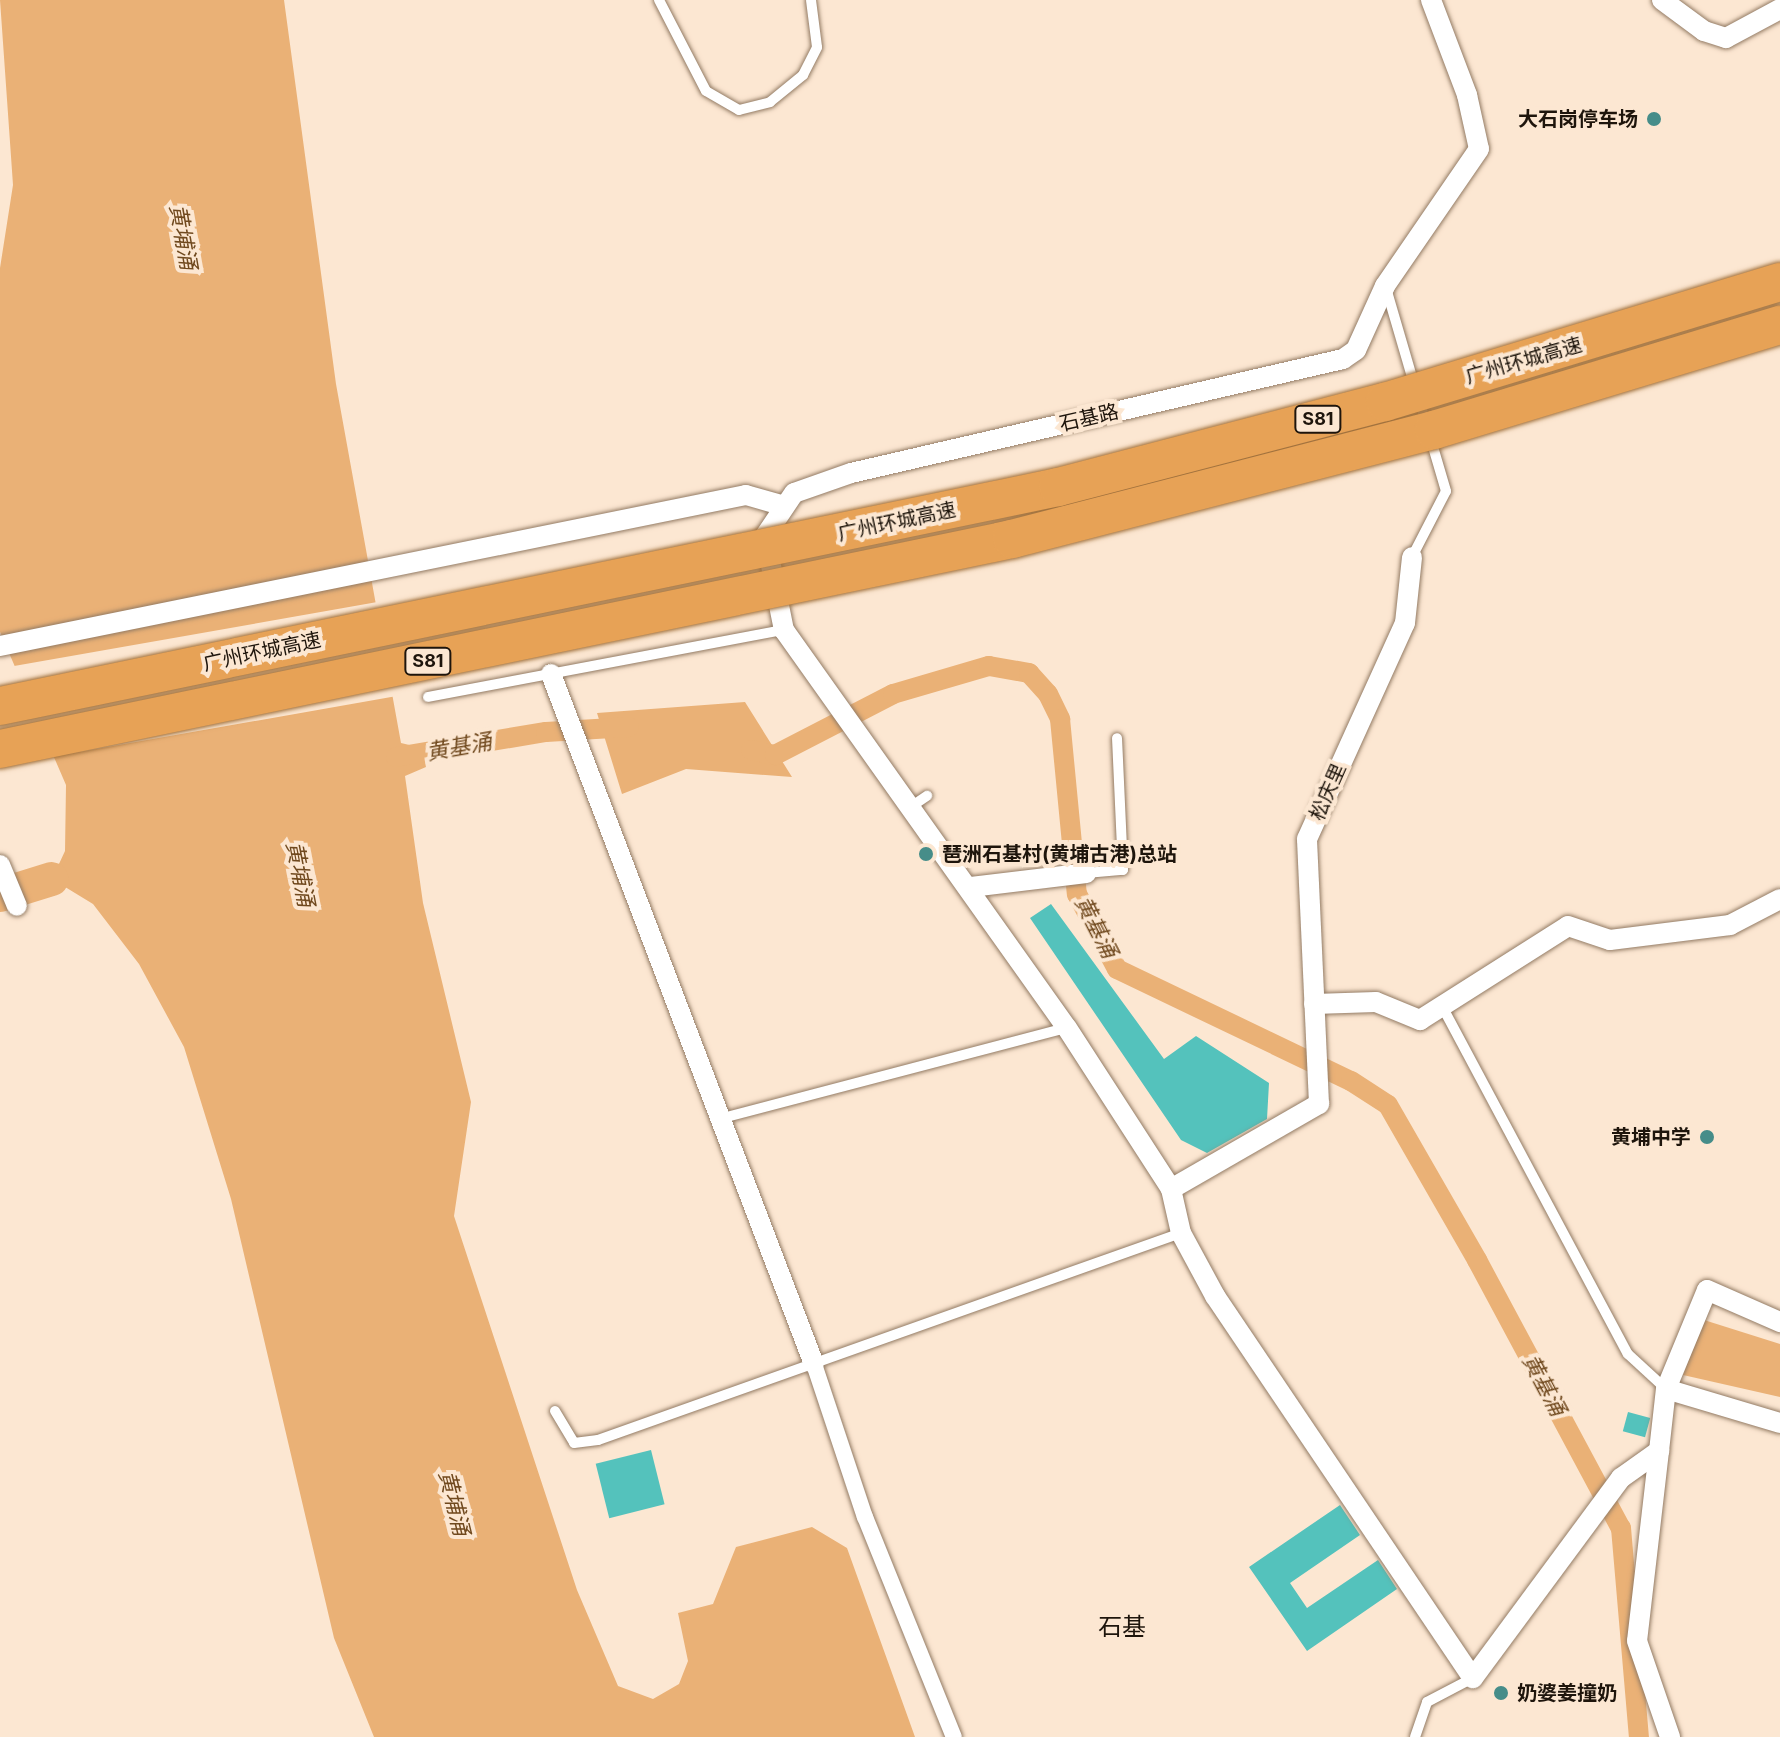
<!DOCTYPE html>
<html>
<head>
<meta charset="utf-8">
<style>
	body { margin:0 }
	#map { position:relative; width:1780px; height:1737px; overflow:hidden; background:#fce7d2; font-family:Inter,"Noto Sans SC",sans-serif }
	div>[style] { position:absolute }
	[style*='--x'] { left:calc(var(--x)*1px); top:calc(var(--y)*1px); width:calc(var(--w)*1px); rotate:calc(var(--a)*1deg) }
	.water>* { inset:0; background:#eab176 }
	.pier>* { inset:0; background:#fce7d2; transform-origin:0 0 }
	.canal>* { height:20px; margin:-10px; padding:0 10px; transform-origin:10px; border-radius:10px; background:#eab176 }
	.river>* { height:34px; margin:-17px; padding:0 17px; transform-origin:17px; border-radius:17px; background:#eab176 }
	.building>* { inset:0; background:#54c2bc; transform-origin:0 0 }
	.roads { filter:drop-shadow(0 0 2px #937b64) drop-shadow(0 0 2px #937b64) }
	.service>* { height:10px; margin:-5px; padding:0 5px; transform-origin:5px; border-radius:5px; background:#fff }
	.pedestrian>* { height:16px; margin:-8px; padding:0 8px; transform-origin:8px; border-radius:8px; background:#fff }
	.minor>* { height:20px; margin:-10px; padding:0 10px; transform-origin:10px; border-radius:10px; background:#fff }
	.bridges { filter:drop-shadow(0 0 2px #a1713c) drop-shadow(0 0 2px #a1713c) }
	.motorway-bridge>* { height:38px; margin:-19px; padding:0 19px; transform-origin:19px; border-radius:19px; background:#e7a256 }
	.dots>* { width:22px; height:22px; translate:-50% -50%; box-sizing:border-box; border:4px solid #fce7d2; border-radius:50% }
	span { translate:-50% -50%; white-space:nowrap; text-align:center; line-height:1.15; -webkit-text-stroke:8px #fce7d2; paint-order:stroke }
	.shield-label span { padding:2px 6px; background:#fce7d2; border:2px solid; border-radius:6px; -webkit-text-stroke-width:0 }
	.shield-label { font-size:18px; color:#1e150c; font-weight:700 }
	.poi-label { font-size:20px; color:#1e150c; font-weight:700 }
	.right { translate:-100% -50%; text-align:right }
	.left { translate:0 -50%; text-align:left }
	.street-label { font-size:20px; color:#1e150c }
	.water-label { font-size:22px; color:#70491e; font-style:italic }
	.quarter-label { font-size:24px; color:#1e150c }
</style>
</head>
<body>
<div id="map">
	<div class="water">
		<div style="clip-path:polygon(0 0,284px 0,336px 384px,401px 743px,422px 748px,426px 767px,405px 776px,423px 903px,471px 1102px,454px 1216px,577px 1590px,618px 1686px,653px 1699px,679px 1684px,688px 1661px,678px 1613px,713px 1604px,736px 1547px,812px 1527px,847px 1548px,915px 1737px,374px 1737px,334px 1638px,231px 1199px,184px 1047px,139px 964px,93px 904px,52px 879px,65px 851px,66px 785px,0 632px,0 268px,13px 185px)"></div>
		<div style="clip-path:polygon(745px 702px,792px 777px,686px 769px,622px 794px,597px 713px)"></div>
		<div style="clip-path:polygon(1704px 1320px,1780px 1344px,1780px 1397px,1683px 1375px)"></div>
	</div>
	<div class="pier">
		<div style="left:383px;top:601px;width:96px;height:376px;rotate:80deg"></div>
	</div>
	<div class="canal">
		<div style="--x:751;--y:750;--w:25;--a:12"></div>
		<div style="--x:775;--y:755;--w:133;--a:-27.3"></div>
		<div style="--x:893;--y:694;--w:100;--a:-16.3"></div>
		<div style="--x:989;--y:666;--w:41;--a:9.9"></div>
		<div style="--x:1029;--y:673;--w:28;--a:48"></div>
		<div style="--x:1048;--y:694;--w:28;--a:64"></div>
		<div style="--x:1060;--y:719;--w:176;--a:84.5"></div>
		<div style="--x:1077;--y:894;--w:85;--a:61.9"></div>
		<div style="--x:1117;--y:969;--w:259;--a:25.6"></div>
		<div style="--x:1351;--y:1081;--w:44;--a:33"></div>
		<div style="--x:1388;--y:1105;--w:179;--a:60.1"></div>
		<div style="--x:1477;--y:1260;--w:304;--a:61.8"></div>
		<div style="--x:1621;--y:1528;--w:210;--a:85.1"></div>
		<div style="--x:396;--y:757;--w:152;--a:-9.5"></div>
		<div style="--x:546;--y:732;--w:83;--a:-3.4"></div>
	</div>
	<div class="river">
		<div style="--x:0;--y:895;--w:54;--a:-17.1"></div>
	</div>
	<div class="building">
		<div style="clip-path:polygon(1051px 904px,1164px 1059px,1196px 1036px,1269px 1083px,1267px 1119px,1207px 1153px,1181px 1140px,1030px 918px)"></div>
		<div style="left:1628px;top:1412px;width:23px;height:20px;rotate:15deg"></div>
		<div style="left:651px;top:1450px;width:56px;height:57px;rotate:76deg"></div>
		<div style="clip-path:polygon(1340px 1505px,1360px 1535px,1290px 1583px,1307px 1608px,1378px 1560px,1397px 1589px,1307px 1651px,1249px 1567px)"></div>
	</div>
	<div class="roads">
		<div class="service">
			<div style="--x:659;--y:0;--w:102;--a:62.7"></div>
			<div style="--x:706;--y:91;--w:38;--a:30"></div>
			<div style="--x:739;--y:110;--w:32;--a:-14"></div>
			<div style="--x:770;--y:102;--w:43;--a:-39.3"></div>
			<div style="--x:803;--y:75;--w:31;--a:-63"></div>
			<div style="--x:817;--y:47;--w:47;--a:-97.3"></div>
			<div style="--x:1386;--y:288;--w:100;--a:73.7"></div>
			<div style="--x:1412;--y:557;--w:74;--a:-62.7"></div>
			<div style="--x:1446;--y:491;--w:96;--a:-106.4"></div>
			<div style="--x:428;--y:697;--w:362;--a:-10.7"></div>
			<div style="--x:909;--y:808;--w:22;--a:-34"></div>
			<div style="--x:1086;--y:873;--w:37;--a:-5"></div>
			<div style="--x:1123;--y:870;--w:132;--a:-92.6"></div>
			<div style="--x:1443;--y:1008;--w:392;--a:61.9"></div>
			<div style="--x:1628;--y:1354;--w:52;--a:42.6"></div>
			<div style="--x:719;--y:1119;--w:360;--a:-14.7"></div>
			<div style="--x:555;--y:1411;--w:37;--a:59"></div>
			<div style="--x:574;--y:1443;--w:24;--a:-7"></div>
			<div style="--x:598;--y:1440;--w:619;--a:-19.55"></div>
			<div style="--x:1415;--y:1737;--w:37;--a:-71"></div>
			<div style="--x:1427;--y:1702;--w:52;--a:-27.6"></div>
		</div>
		<div class="pedestrian">
			<div style="--x:814;--y:1364;--w:161;--a:71.6"></div>
			<div style="--x:865;--y:1517;--w:237;--a:68"></div>
		</div>
		<div class="minor">
			<div style="--x:1431;--y:0;--w:102;--a:69.2"></div>
			<div style="--x:1467;--y:95;--w:55;--a:77.5"></div>
			<div style="--x:1479;--y:149;--w:166;--a:124.5"></div>
			<div style="--x:1385;--y:286;--w:70;--a:114.4"></div>
			<div style="--x:1356;--y:350;--w:16;--a:145"></div>
			<div style="--x:1343;--y:359;--w:505;--a:166.95"></div>
			<div style="--x:851;--y:473;--w:60;--a:160.7"></div>
			<div style="--x:794;--y:493;--w:52;--a:124"></div>
			<div style="--x:765;--y:536;--w:96;--a:78.6"></div>
			<div style="--x:784;--y:630;--w:488;--a:54.6"></div>
			<div style="--x:1067;--y:1028;--w:192;--a:57.1"></div>
			<div style="--x:1171;--y:1189;--w:45;--a:77.2"></div>
			<div style="--x:1181;--y:1233;--w:72;--a:61.6"></div>
			<div style="--x:1215;--y:1296;--w:461;--a:56"></div>
			<div style="--x:1473;--y:1678;--w:249;--a:-53.5"></div>
			<div style="--x:1621;--y:1478;--w:47;--a:-35.4"></div>
			<div style="--x:1659;--y:1451;--w:62;--a:-83.6"></div>
			<div style="--x:1666;--y:1389;--w:107;--a:-67.5"></div>
			<div style="--x:1707;--y:1290;--w:80;--a:23.7"></div>
			<div style="--x:1662;--y:0;--w:52;--a:36.4"></div>
			<div style="--x:1704;--y:31;--w:23;--a:18"></div>
			<div style="--x:1726;--y:38;--w:61;--a:-28.2"></div>
			<div style="--x:0;--y:646;--w:761;--a:-11.44"></div>
			<div style="--x:746;--y:495;--w:36;--a:16"></div>
			<div style="--x:551;--y:674;--w:738;--a:69.14"></div>
			<div style="--x:0;--y:865;--w:44;--a:67.5"></div>
			<div style="--x:971;--y:887;--w:116;--a:-6.9"></div>
			<div style="--x:1314;--y:1004;--w:62;--a:-1.8"></div>
			<div style="--x:1376;--y:1002;--w:48;--a:22.2"></div>
			<div style="--x:1420;--y:1020;--w:175;--a:-32.4"></div>
			<div style="--x:1568;--y:926;--w:44;--a:18.4"></div>
			<div style="--x:1610;--y:940;--w:121;--a:-7.1"></div>
			<div style="--x:1730;--y:925;--w:56;--a:-27.5"></div>
			<div style="--x:1171;--y:1189;--w:171;--a:-29.9"></div>
			<div style="--x:1319;--y:1104;--w:265;--a:-92.6"></div>
			<div style="--x:1307;--y:839;--w:237;--a:-65.6"></div>
			<div style="--x:1405;--y:623;--w:66;--a:-83.9"></div>
			<div style="--x:1666;--y:1389;--w:119;--a:16.6"></div>
			<div style="--x:1659;--y:1451;--w:191;--a:96.6"></div>
			<div style="--x:1637;--y:1641;--w:102;--a:71"></div>
		</div>
	</div>
	<div class="bridges">
		<div class="motorway-bridge">
			<div style="--x:0;--y:706;--w:1080;--a:-11.69"></div>
			<div style="--x:1058;--y:487;--w:338;--a:-14.6"></div>
			<div style="--x:1385;--y:402;--w:413;--a:-16.9"></div>
			<div style="--x:0;--y:749;--w:1034;--a:-11.72"></div>
			<div style="--x:1012;--y:539;--w:436;--a:-14.5"></div>
			<div style="--x:1434;--y:430;--w:362;--a:-16.9"></div>
		</div>
	</div>
	<div class="dots">
		<div style="left:1654px;top:119px;background:#468d89"></div>
		<div style="left:926px;top:854px;background:#468d89"></div>
		<div style="left:1707px;top:1137px;background:#468d89"></div>
		<div style="left:1501px;top:1693px;background:#468d89"></div>
	</div>
	<div class="shield-label">
		<span style="left:1318px;top:419px">S81</span>
		<span style="left:428px;top:661px">S81</span>
	</div>
	<div class="poi-label">
		<span class="right" style="left:1638px;top:119px">大石岗停车场</span>
		<span class="left" style="left:942px;top:854px">琶洲石基村(黄埔古港)总站</span>
		<span class="right" style="left:1691px;top:1137px">黄埔中学</span>
		<span class="left" style="left:1517px;top:1693px">奶婆姜撞奶</span>
	</div>
	<div class="street-label">
		<span style="left:1524px;top:361px;rotate:-16deg">广州环城高速</span>
		<span style="left:1089px;top:418px;rotate:-13deg">石基路</span>
		<span style="left:897px;top:522px;rotate:-12deg">广州环城高速</span>
		<span style="left:262px;top:652px;rotate:-12deg">广州环城高速</span>
		<span style="left:1328px;top:792px;rotate:-66deg">松庆里</span>
	</div>
	<div class="water-label">
		<span style="left:183px;top:237px;rotate:80deg">黄埔涌</span>
		<span style="left:459px;top:747px;rotate:-10deg">黄基涌</span>
		<span style="left:300px;top:874px;rotate:79deg">黄埔涌</span>
		<span style="left:1096px;top:927px;rotate:63deg">黄基涌</span>
		<span style="left:1544px;top:1385px;rotate:62deg">黄基涌</span>
		<span style="left:454px;top:1503px;rotate:76deg">黄埔涌</span>
	</div>
	<div class="quarter-label">
		<span style="left:1122px;top:1627px">石基</span>
	</div>
</div>
</body>
</html>
